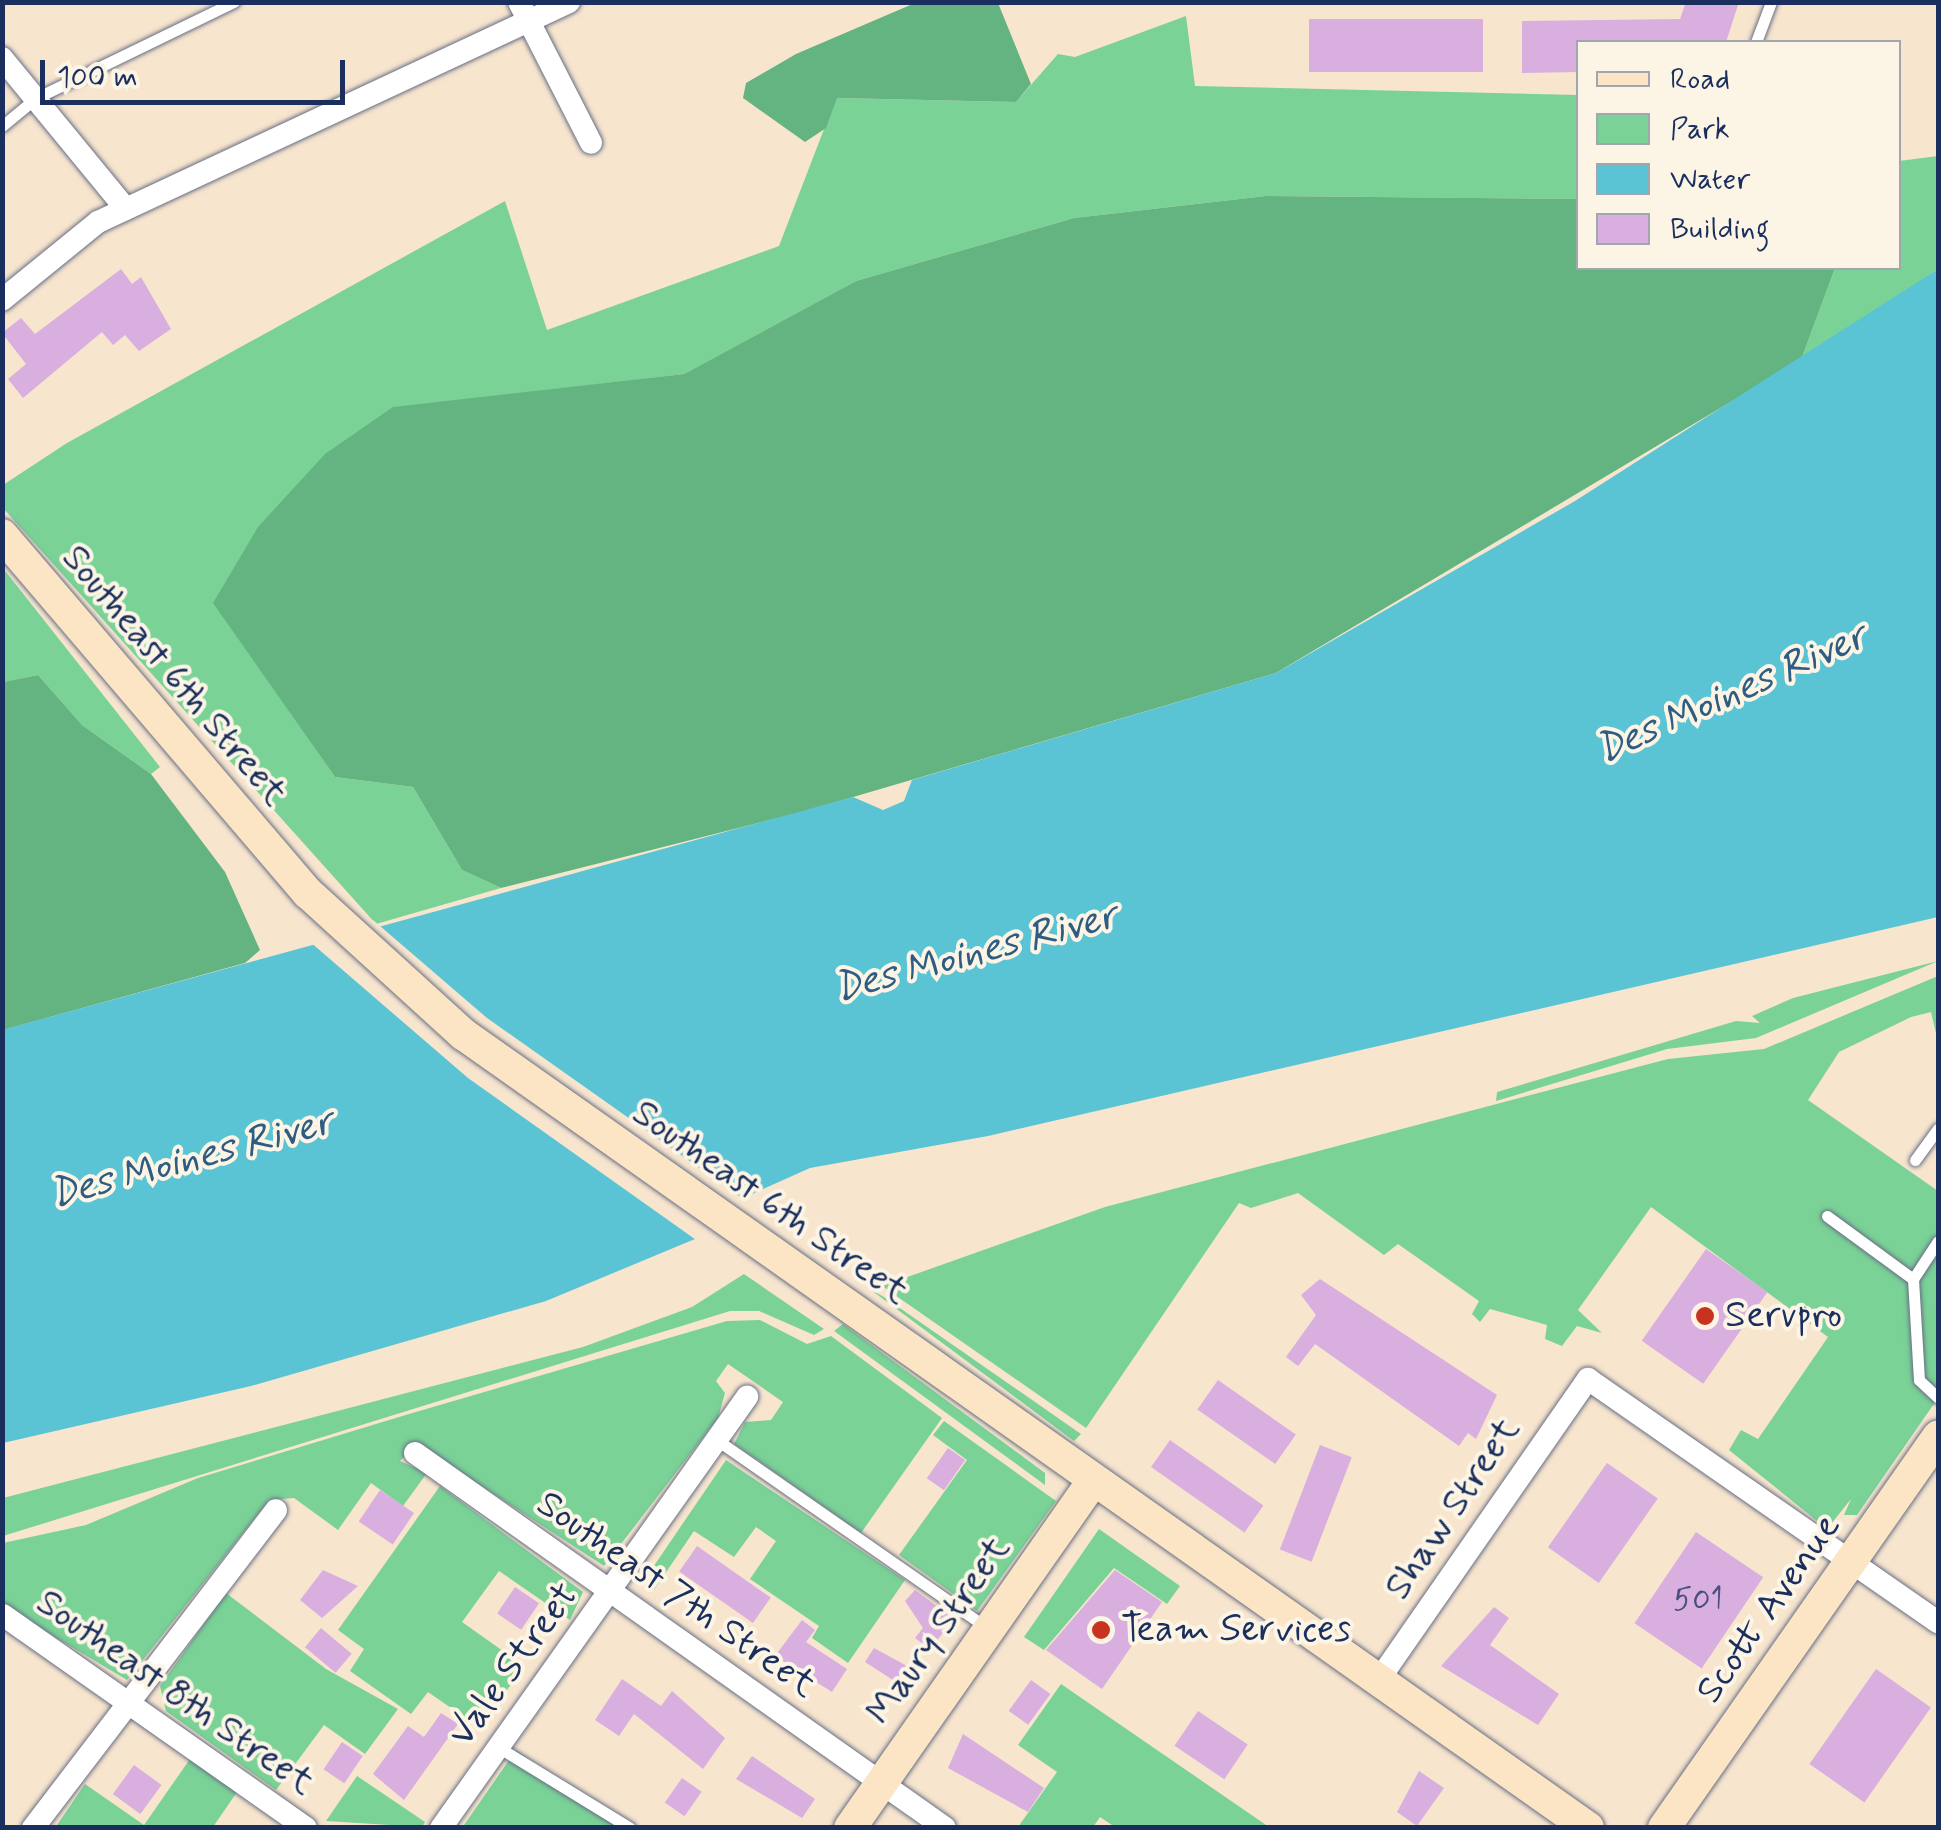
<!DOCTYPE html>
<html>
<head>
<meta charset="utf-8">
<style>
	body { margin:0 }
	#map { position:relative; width:1941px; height:1830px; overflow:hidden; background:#f7e5ce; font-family:Mynerve,sans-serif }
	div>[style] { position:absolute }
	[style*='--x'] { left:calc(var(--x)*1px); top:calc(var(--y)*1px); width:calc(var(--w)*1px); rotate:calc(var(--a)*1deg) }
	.green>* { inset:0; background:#7ad297 }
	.forest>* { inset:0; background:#63b480 }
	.water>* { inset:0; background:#5ac4d5 }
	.pier>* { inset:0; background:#f7e5ce }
	.building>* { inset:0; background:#d9afe0; transform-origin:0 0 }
	.roads { filter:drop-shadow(0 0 2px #686f85) drop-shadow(0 0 2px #686f85) }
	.lane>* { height:11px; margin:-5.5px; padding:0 5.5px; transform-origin:5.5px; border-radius:5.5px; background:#fff }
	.street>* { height:22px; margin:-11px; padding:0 11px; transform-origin:11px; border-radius:11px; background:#fff }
	.secondary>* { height:32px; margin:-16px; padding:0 16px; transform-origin:16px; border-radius:16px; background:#fce5c4 }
	.dots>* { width:28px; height:28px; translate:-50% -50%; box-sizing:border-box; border:5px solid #fcf5e5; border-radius:50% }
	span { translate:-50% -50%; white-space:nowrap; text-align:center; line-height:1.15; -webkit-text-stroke:8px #fcf5e5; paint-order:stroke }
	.number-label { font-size:32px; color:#4a4f7e }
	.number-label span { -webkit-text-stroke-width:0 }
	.street-label { font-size:38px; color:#1b2f5e }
	.poi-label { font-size:38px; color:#1b2f5e }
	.left { translate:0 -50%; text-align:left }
	.water-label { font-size:40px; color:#2e5c82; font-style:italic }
	.frame { position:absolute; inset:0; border:5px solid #1b2f5e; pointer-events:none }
	.legend { position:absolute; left:1576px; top:40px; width:325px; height:230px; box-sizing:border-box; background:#fcf5e5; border:2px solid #a2a6af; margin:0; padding:12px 18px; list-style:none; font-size:30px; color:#1b2f5e }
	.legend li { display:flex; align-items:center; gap:20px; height:50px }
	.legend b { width:50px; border:2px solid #a2a6af }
	.scale { position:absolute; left:40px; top:60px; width:305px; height:45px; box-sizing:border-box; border:5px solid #1b2f5e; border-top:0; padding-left:12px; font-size:30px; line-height:35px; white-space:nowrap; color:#1b2f5e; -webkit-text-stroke:8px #fcf5e5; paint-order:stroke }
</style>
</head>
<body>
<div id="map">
	<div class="green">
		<div style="clip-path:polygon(1186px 16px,1195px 86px,1578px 95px,1578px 199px,1266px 196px,1074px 218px,856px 281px,684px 374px,548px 390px,214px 603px,335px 777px,413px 787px,462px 870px,501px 888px,376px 924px,3px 508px,3px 485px,67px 443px,505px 201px,547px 330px,779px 246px,836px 98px,1016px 102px,1058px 54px,1075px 57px)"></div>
		<div style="clip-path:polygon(1938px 156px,1938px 269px,1801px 360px,1835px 268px,1898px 268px,1899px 161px)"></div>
		<div style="clip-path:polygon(2px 567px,160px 767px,151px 774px,82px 725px,38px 675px,3px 682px)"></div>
		<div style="clip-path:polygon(1938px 961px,1756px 1038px,1667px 1049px,1496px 1101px,1497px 1092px,1736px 1021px,1760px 1023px,1752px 1016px,1793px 998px)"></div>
		<div style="clip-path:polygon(1938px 976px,1938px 1042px,1931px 1012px,1911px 1017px,1839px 1052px,1808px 1100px,1938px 1191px,1938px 1398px,1857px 1515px,1844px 1515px,1851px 1499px,1827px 1529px,1729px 1450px,1741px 1430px,1758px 1439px,1828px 1337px,1651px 1207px,1578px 1310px,1602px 1333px,1577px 1326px,1562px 1346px,1545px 1339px,1547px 1325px,1490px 1309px,1480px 1322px,1472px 1314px,1479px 1301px,1398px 1244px,1384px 1255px,1298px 1193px,1251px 1208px,1239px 1203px,1086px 1428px,882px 1286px,1105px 1207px,1668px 1059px,1764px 1049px)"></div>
		<div style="clip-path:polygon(744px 1274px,824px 1329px,814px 1335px,759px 1311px,730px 1311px,3px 1536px,3px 1498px,583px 1347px,692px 1307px)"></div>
		<div style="clip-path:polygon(871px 1290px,884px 1297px,1081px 1434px,1074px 1441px)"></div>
		<div style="clip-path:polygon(760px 1320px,807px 1344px,831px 1336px,942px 1418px,861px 1533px,734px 1444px,745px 1422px,771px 1420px,783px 1402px,728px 1364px,716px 1381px,725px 1393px,718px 1418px,604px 1566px,417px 1444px,400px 1461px,427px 1473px,403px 1506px,371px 1483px,338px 1530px,294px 1498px,269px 1500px,127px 1680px,3px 1606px,3px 1543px,86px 1525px,198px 1478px,409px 1414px,727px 1321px)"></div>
		<div style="clip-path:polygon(843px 1324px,1045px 1473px,1045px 1485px,834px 1331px)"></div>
		<div style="clip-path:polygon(944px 1421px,1056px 1501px,977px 1611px,899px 1555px,967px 1460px,933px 1435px)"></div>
		<div style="clip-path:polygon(726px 1460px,905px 1580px,848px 1663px,812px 1638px,819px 1626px,750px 1579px,776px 1541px,756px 1527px,734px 1557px,694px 1531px,654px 1590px,643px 1582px)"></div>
		<div style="clip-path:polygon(440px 1486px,583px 1592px,570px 1620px,499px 1571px,462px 1622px,524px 1666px,480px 1728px,428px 1692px,411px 1714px,350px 1671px,364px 1649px,338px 1630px)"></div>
		<div style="clip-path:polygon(1099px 1529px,1180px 1586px,1167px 1604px,1114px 1568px,1044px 1650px,1024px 1637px)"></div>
		<div style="clip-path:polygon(226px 1593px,326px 1669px,398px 1709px,365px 1754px,324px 1725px,276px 1790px,166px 1711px,160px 1686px)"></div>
		<div style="clip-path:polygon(1061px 1684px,1269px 1827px,1115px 1827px,1100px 1817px,1093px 1827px,1018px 1827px,1057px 1772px,1018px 1745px)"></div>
		<div style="clip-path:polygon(516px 1750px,623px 1827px,462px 1828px)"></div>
		<div style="clip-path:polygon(190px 1759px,237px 1792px,213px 1827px,55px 1828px,85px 1784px,144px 1825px)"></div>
		<div style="clip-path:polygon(357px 1776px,425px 1822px,422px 1827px,326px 1821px)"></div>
	</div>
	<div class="forest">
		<div style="clip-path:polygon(915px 3px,998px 3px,1031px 84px,1016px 102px,837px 98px,826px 128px,805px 142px,743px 98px,746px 83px,796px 54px)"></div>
		<div style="clip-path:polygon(1266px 196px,1578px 199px,1578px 268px,1835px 268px,1801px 360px,1276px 673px,802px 812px,501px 888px,462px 870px,413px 787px,335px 777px,213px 603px,258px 527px,325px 454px,393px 407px,684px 374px,856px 281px,1074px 218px)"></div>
		<div style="clip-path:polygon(38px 675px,82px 725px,151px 774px,225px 872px,260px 950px,245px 963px,3px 1030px,3px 682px)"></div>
	</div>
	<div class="water">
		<div style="clip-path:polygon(1938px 269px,1938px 917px,988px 1136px,810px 1168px,754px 1193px,695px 1239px,546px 1301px,251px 1386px,3px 1443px,2px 1030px,853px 797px,883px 810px,904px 801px,912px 780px,1276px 673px,1575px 501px)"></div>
	</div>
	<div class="pier">
		<div style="clip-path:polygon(373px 920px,487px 1018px,749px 1203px,699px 1242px,468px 1078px,309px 941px)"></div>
	</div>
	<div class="building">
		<div style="clip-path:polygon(1686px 2px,1739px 2px,1726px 42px,1578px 42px,1578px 72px,1522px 73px,1522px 21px,1680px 19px)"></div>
		<div style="left:1483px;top:19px;width:53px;height:174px;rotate:90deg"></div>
		<div style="clip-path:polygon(121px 269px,132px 284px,141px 277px,171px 329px,139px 351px,125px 335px,113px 345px,102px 332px,23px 398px,8px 379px,26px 364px,2px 333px,21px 318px,35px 334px)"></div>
		<div style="left:1706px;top:1249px;width:75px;height:112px;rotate:35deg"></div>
		<div style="clip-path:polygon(1320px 1279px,1497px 1395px,1476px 1439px,1468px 1433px,1459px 1446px,1315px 1344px,1298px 1366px,1286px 1357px,1316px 1315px,1301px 1295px)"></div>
		<div style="left:1218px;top:1380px;width:95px;height:36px;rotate:35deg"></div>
		<div style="left:1170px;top:1440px;width:114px;height:33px;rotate:35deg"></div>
		<div style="left:1320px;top:1445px;width:34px;height:112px;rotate:21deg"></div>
		<div style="left:948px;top:1448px;width:21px;height:37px;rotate:35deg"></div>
		<div style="left:1607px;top:1463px;width:62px;height:103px;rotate:35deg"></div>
		<div style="left:380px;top:1490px;width:41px;height:38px;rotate:34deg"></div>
		<div style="left:1696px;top:1532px;width:81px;height:110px;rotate:34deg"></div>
		<div style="left:697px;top:1546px;width:90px;height:31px;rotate:35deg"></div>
		<div style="clip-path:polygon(323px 1570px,358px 1586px,322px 1618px,300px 1600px)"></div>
		<div style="clip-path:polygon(1115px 1570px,1162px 1602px,1102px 1689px,1046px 1650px)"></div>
		<div style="left:515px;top:1587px;width:29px;height:32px;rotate:34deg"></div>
		<div style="clip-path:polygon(915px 1590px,954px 1619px,930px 1649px,915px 1638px,923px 1628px,905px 1601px)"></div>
		<div style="clip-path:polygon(1494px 1607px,1509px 1618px,1490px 1645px,1559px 1694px,1538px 1725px,1441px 1666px)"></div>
		<div style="clip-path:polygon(802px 1620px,815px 1630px,806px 1642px,847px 1669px,832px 1692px,775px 1656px)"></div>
		<div style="left:321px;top:1628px;width:40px;height:25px;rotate:40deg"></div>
		<div style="clip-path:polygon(874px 1648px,907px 1666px,896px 1682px,865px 1662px)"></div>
		<div style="left:1876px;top:1669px;width:67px;height:116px;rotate:35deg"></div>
		<div style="clip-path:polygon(622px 1679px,661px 1706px,672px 1691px,725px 1738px,703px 1769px,634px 1714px,619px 1736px,595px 1720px)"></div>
		<div style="left:1031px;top:1680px;width:24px;height:38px;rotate:36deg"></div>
		<div style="left:1198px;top:1711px;width:60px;height:42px;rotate:34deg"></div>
		<div style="clip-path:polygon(441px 1713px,458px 1724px,404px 1800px,373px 1774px,408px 1726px,424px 1737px)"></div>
		<div style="clip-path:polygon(963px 1734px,1044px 1788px,1028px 1812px,948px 1768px)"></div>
		<div style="left:342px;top:1742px;width:25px;height:33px;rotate:34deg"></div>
		<div style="clip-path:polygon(752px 1756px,815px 1799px,802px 1818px,736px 1779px)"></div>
		<div style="left:134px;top:1765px;width:34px;height:36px;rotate:36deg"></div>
		<div style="clip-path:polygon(1419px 1771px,1444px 1788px,1417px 1826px,1397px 1812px)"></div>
		<div style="left:682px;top:1778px;width:24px;height:30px;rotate:35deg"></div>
	</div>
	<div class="roads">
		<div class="lane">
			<div style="--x:1756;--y:42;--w:43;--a:-69.4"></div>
			<div style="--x:2;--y:126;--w:44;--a:-39.5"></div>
			<div style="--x:36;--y:98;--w:220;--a:-25.9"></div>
			<div style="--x:1915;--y:1160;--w:39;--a:-54"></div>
			<div style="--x:1827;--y:1216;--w:107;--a:36.2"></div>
			<div style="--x:1913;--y:1279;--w:101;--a:86.6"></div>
			<div style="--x:1919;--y:1380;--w:26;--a:43"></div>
			<div style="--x:1913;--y:1279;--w:45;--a:-56.7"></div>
			<div style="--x:717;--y:1440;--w:326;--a:34.8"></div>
			<div style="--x:498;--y:1747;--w:155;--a:31.5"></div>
		</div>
		<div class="street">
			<div style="--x:519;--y:2;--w:158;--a:62.9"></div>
			<div style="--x:2;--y:58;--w:195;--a:50.6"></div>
			<div style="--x:2;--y:300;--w:124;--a:-39.1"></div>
			<div style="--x:98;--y:222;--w:520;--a:-25.04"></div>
			<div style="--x:415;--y:1453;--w:649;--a:35.28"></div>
			<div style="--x:3;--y:1615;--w:370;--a:35.1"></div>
			<div style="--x:1378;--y:1681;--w:368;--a:-55.2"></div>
			<div style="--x:1588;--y:1379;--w:426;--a:34.8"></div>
			<div style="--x:33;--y:1828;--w:400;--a:-52.6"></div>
			<div style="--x:441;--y:1828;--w:529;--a:-54.63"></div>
		</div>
		<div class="secondary">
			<div style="--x:2;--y:535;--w:471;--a:49.5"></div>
			<div style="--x:308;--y:893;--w:210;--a:42.3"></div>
			<div style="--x:463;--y:1034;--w:1377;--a:35.21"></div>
			<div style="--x:850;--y:1828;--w:424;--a:-55"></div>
			<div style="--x:1664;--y:1828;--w:478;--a:-55"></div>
		</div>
	</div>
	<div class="dots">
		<div style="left:1705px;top:1316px;background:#c8321e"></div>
		<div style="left:1101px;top:1630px;background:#c8321e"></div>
	</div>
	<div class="number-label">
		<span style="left:1698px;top:1600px">501</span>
	</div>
	<div class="street-label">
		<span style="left:174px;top:676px;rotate:50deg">Southeast 6th Street</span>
		<span style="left:770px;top:1203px;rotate:35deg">Southeast 6th Street</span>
		<span style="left:1453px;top:1509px;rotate:-56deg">Shaw Street</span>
		<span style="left:676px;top:1595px;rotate:35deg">Southeast 7th Street</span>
		<span style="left:1769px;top:1609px;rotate:-55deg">Scott Avenue</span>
		<span style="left:939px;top:1631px;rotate:-55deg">Maury Street</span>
		<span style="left:514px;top:1665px;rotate:-54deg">Vale Street</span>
		<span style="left:175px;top:1693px;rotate:35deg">Southeast 8th Street</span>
	</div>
	<div class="poi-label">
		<span class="left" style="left:1725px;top:1316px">Servpro</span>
		<span class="left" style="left:1121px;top:1630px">Team Services</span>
	</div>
	<div class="water-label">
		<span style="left:1731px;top:694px;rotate:-24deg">Des Moines River</span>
		<span style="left:975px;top:953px;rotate:-15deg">Des Moines River</span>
		<span style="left:191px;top:1159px;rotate:-15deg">Des Moines River</span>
	</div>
	<div class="frame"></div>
	<ul class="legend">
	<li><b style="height:12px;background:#fce5c4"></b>Road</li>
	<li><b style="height:28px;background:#7ad297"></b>Park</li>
	<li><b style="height:28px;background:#5ac4d5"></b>Water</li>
	<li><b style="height:28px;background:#d9afe0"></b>Building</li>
	</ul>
	<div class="scale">100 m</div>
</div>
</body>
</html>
